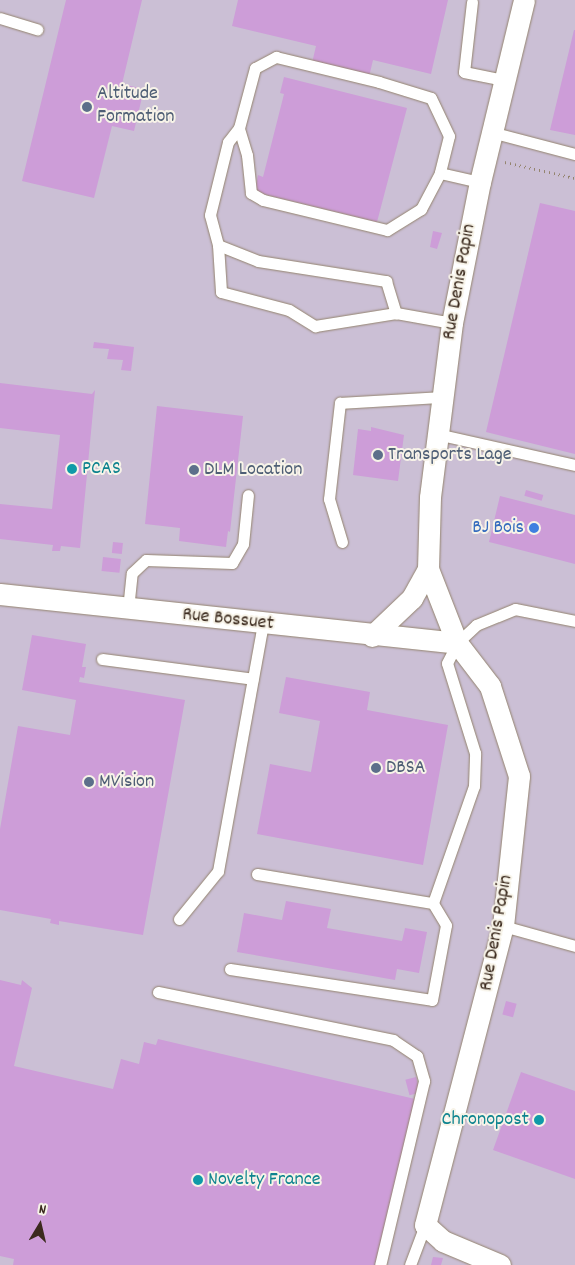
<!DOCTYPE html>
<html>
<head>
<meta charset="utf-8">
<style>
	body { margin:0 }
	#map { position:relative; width:575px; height:1265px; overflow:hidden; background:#ecdfbd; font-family:Dekko,sans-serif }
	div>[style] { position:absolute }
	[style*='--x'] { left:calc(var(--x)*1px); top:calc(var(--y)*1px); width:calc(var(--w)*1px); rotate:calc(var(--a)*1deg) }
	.industrial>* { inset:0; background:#cbbfd5; transform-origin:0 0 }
	.building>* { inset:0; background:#cd9dd8; transform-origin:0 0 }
	.path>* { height:3px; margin-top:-1.5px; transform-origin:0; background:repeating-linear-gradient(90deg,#94846e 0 1px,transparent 0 5px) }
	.roads { filter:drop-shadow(0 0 1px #94846e) drop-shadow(0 0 1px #94846e) }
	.lane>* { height:11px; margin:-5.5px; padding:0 5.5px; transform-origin:5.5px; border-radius:5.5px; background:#fff }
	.street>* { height:21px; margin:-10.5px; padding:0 10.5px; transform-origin:10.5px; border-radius:10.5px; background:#fff }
	.dots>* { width:14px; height:14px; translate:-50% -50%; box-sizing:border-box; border:2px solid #f7f3e8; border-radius:50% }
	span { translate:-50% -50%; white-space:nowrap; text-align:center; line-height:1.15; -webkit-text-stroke:4px #f7f3e8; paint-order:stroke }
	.service-label { font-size:20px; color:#4e5e75 }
	.left { translate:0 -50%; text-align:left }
	.street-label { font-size:20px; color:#3b2a1e }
	.culture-label { font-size:20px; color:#0d838f }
	.right { translate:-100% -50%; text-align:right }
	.shop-label { font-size:20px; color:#366cbe }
	.north { position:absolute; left:15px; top:1200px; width:50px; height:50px; -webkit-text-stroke:4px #f7f3e8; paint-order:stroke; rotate:9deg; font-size:14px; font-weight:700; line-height:20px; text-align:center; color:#3b2a1e }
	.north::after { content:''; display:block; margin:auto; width:18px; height:22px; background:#3b2a1e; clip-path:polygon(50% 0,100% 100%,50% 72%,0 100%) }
</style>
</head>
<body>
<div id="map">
	<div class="industrial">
		<div style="left:0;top:0;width:575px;height:1265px"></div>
	</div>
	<div class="building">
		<div style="clip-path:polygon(66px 0,142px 0,122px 84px,144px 89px,134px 131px,112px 126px,94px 198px,22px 181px)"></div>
		<div style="clip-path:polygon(238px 0,448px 0,431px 74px,373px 60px,369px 77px,312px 63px,316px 46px,232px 26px)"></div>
		<div style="clip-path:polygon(574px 30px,575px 30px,575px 135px,550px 130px)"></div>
		<div style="clip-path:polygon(284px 77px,407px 108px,377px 222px,255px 192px,258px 175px,263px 177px,284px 94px,280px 93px)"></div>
		<div style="clip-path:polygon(540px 203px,575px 211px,575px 454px,486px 432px)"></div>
		<div style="clip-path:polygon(433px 231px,442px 233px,437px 249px,430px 247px)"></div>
		<div style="clip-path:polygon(94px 342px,134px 347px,131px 371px,121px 370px,123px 360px,107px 359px,109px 349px,93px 348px)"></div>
		<div style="clip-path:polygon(0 383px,92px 394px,95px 390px,80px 548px,61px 546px,60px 551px,52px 551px,53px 545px,0 539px,0 504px,52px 509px,60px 435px,0 428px)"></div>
		<div style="clip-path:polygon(157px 406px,243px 416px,230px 532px,228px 531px,226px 547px,179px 541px,180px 528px,145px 524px)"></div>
		<div style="clip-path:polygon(371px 427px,404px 435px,398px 481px,353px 475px,358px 429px,371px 431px)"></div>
		<div style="left:526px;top:490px;width:18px;height:6px;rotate:16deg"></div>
		<div style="clip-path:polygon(500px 496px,575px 515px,575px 564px,489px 542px)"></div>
		<div style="left:113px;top:542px;width:10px;height:11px;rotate:6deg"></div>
		<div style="left:103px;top:557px;width:18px;height:14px;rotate:6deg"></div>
		<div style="clip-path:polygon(32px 635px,86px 644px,82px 667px,86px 667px,84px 678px,80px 677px,79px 682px,185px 700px,143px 935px,59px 921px,59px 925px,50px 923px,51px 919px,0 910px,0 829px,18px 726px,70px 735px,76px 700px,22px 690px)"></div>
		<div style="clip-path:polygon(286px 677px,370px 692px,367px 710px,448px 725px,423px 865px,257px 834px,270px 764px,311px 772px,320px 721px,279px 713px)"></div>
		<div style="clip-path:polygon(286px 901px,331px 909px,327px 928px,402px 941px,405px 928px,427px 932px,419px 973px,397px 969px,395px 980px,237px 952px,244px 913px,282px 920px)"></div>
		<div style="clip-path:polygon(0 980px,21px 985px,22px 980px,32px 988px,14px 1066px,113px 1089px,121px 1059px,139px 1064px,144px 1042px,156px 1045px,158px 1039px,415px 1099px,375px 1265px,13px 1265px,14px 1259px,0 1256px)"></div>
		<div style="left:506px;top:1001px;width:11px;height:14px;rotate:15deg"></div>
		<div style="clip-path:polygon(521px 1072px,575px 1091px,575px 1179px,493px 1150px)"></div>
		<div style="left:416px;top:1077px;width:16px;height:11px;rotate:75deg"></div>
		<div style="clip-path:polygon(433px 1257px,443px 1258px,441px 1265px,431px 1265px)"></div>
	</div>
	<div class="path">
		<div style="--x:505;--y:162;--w:72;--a:12.9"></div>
	</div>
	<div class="roads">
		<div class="lane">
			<div style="--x:472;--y:2;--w:70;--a:96.5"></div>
			<div style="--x:464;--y:72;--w:41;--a:11.3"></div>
			<div style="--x:0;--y:18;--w:39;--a:17"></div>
			<div style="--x:276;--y:57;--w:106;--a:13.6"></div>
			<div style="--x:379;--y:82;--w:54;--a:17.1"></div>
			<div style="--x:431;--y:98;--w:42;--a:64.7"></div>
			<div style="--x:449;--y:136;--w:38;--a:104"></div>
			<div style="--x:440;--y:173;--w:41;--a:117.8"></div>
			<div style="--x:421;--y:209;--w:40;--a:148"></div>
			<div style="--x:387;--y:230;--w:128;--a:-166.4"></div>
			<div style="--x:263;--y:200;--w:14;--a:-150"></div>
			<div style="--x:251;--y:193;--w:38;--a:-96"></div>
			<div style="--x:247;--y:155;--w:28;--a:-107"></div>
			<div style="--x:239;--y:128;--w:62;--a:-75.1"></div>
			<div style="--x:255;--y:68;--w:24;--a:-28"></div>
			<div style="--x:239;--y:128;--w:18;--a:128"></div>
			<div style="--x:228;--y:142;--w:75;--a:103.9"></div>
			<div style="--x:210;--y:215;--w:31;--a:75"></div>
			<div style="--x:218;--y:245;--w:43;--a:21.8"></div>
			<div style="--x:258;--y:261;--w:130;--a:8.9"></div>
			<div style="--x:386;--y:281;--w:34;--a:73"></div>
			<div style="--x:396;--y:313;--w:57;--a:10.1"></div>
			<div style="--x:491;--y:132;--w:87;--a:14.7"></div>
			<div style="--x:440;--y:173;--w:41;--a:12.7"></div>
			<div style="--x:218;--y:245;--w:47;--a:86.3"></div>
			<div style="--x:221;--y:292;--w:70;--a:14.8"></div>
			<div style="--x:289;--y:310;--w:31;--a:32"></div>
			<div style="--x:315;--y:326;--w:82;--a:-9.1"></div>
			<div style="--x:437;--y:434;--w:141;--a:12.7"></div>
			<div style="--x:342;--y:542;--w:45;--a:-106.8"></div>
			<div style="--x:329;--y:499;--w:97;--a:-83.5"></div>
			<div style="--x:340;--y:403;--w:102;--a:-3.4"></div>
			<div style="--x:128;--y:609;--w:36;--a:-84"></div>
			<div style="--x:132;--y:573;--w:19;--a:-43"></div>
			<div style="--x:146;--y:560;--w:86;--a:2"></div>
			<div style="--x:232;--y:563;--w:22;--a:-60"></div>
			<div style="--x:243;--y:544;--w:49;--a:-84.2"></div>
			<div style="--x:102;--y:659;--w:152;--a:7.5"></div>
			<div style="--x:257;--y:874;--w:178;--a:9.4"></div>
			<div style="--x:179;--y:919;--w:62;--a:-50.9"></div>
			<div style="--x:218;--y:871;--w:251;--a:-79.7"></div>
			<div style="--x:503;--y:926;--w:75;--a:15.5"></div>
			<div style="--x:230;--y:969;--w:204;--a:8.7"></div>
			<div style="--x:432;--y:1000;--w:76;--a:-79.4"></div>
			<div style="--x:446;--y:925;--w:26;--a:-121"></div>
			<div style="--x:433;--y:903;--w:124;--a:-70.7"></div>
			<div style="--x:474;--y:786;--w:33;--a:-88"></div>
			<div style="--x:475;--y:753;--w:94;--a:-107.3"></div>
			<div style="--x:447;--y:663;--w:22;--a:-63"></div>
			<div style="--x:457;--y:643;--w:26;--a:-43"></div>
			<div style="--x:476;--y:625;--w:42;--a:-22.3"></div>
			<div style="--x:515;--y:609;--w:61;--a:11.3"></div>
			<div style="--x:158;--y:992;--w:240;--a:11.5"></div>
			<div style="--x:393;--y:1040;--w:29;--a:34"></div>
			<div style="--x:417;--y:1056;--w:26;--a:74"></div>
			<div style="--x:424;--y:1081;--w:189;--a:103.4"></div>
			<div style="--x:410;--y:1265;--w:43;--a:-69.4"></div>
		</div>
		<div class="street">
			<div style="--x:0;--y:594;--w:460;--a:6.1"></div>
			<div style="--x:372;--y:636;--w:55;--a:-43.5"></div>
			<div style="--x:412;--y:598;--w:33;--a:-61"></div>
			<div style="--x:500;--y:1265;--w:62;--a:-157.2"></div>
			<div style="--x:443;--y:1241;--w:24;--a:-138"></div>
			<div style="--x:425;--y:1225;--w:309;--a:-75.4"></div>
			<div style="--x:503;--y:926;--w:151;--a:-83.9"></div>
			<div style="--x:519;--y:776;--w:95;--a:-107.9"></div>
			<div style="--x:490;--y:686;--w:54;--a:-127.5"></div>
			<div style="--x:457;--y:643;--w:79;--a:-111.4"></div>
			<div style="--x:428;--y:569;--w:72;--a:-88.4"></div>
			<div style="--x:430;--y:497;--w:175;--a:-82.8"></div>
			<div style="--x:452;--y:323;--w:144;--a:-78.8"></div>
			<div style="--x:480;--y:182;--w:187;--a:-76.4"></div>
		</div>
	</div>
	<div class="dots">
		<div style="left:87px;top:107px;background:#5c6f8a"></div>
		<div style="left:378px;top:455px;background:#5c6f8a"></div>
		<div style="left:72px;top:469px;background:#0f9aa8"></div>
		<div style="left:194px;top:470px;background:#5c6f8a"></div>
		<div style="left:534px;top:528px;background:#3f7fe0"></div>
		<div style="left:376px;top:768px;background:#5c6f8a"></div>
		<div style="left:89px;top:782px;background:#5c6f8a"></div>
		<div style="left:539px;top:1120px;background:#0f9aa8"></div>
		<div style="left:198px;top:1180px;background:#0f9aa8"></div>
	</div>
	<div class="service-label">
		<span class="left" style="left:97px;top:106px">Altitude<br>Formation</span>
		<span class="left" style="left:388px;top:455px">Transports Lage</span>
		<span class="left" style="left:204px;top:470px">DLM Location</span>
		<span class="left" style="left:386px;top:768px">DBSA</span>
		<span class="left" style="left:99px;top:782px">MVision</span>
	</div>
	<div class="street-label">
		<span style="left:460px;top:282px;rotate:-80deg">Rue Denis Papin</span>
		<span style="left:228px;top:620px;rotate:6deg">Rue Bossuet</span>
		<span style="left:497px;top:933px;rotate:-80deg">Rue Denis Papin</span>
	</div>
	<div class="culture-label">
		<span class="left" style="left:82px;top:469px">PCAS</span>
		<span class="right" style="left:529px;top:1120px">Chronopost</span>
		<span class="left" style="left:208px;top:1180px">Novelty France</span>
	</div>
	<div class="shop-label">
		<span class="right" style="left:524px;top:528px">BJ Bois</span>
	</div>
	<div class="north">N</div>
</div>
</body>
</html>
